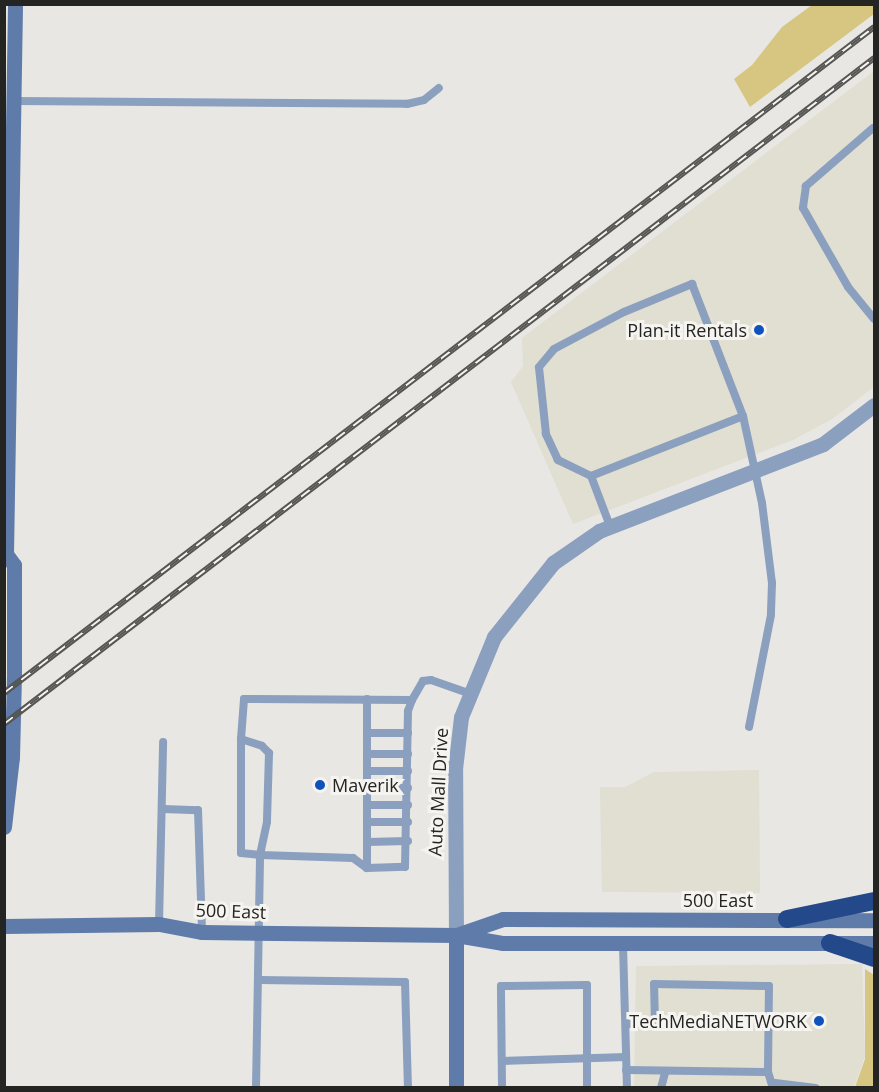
<!DOCTYPE html>
<html>
<head>
<meta charset="utf-8">
<style>
	body { margin:0 }
	#map { position:relative; width:879px; height:1092px; overflow:hidden; background:#e8e7e3; font-family:"Open Sans",sans-serif }
	div>[style] { position:absolute }
	[style*='--x'] { left:calc(var(--x)*1px); top:calc(var(--y)*1px); width:calc(var(--w)*1px); rotate:calc(var(--a)*1deg) }
	.built>* { inset:0; background:#e1ded2 }
	.green>* { inset:0; background:#d7c682 }
	.lane>* { height:8px; margin:-4px; padding:0 4px; transform-origin:4px; border-radius:4px; background:#8b9fbf }
	.street>* { height:15px; margin:-7.5px; padding:0 7.5px; transform-origin:7.5px; border-radius:7.5px; background:#8b9fbf }
	.secondary>* { height:15px; margin:-7.5px; padding:0 7.5px; transform-origin:7.5px; border-radius:7.5px; background:#5e7baa }
	.highway>* { height:18px; margin:-9px; padding:0 9px; transform-origin:9px; border-radius:9px; background:#23498b }
	.rail>* { height:6px; margin-top:-3px; transform-origin:0; background:repeating-linear-gradient(90deg,#f6f4f0 0 11px,#555553 0 22px); box-sizing:border-box; border-block:2px solid #555553 }
	.dots>* { width:16px; height:16px; translate:-50% -50%; box-sizing:border-box; border:3px solid #f6f4f0; border-radius:50% }
	span { translate:-50% -50%; white-space:nowrap; text-align:center; line-height:1.15; -webkit-text-stroke:6px #f6f4f0; paint-order:stroke }
	.poi-label { font-size:18px; color:#242422 }
	.right { translate:-100% -50%; text-align:right }
	.left { translate:0 -50%; text-align:left }
	.street-label { font-size:18px; color:#242422 }
	.frame { position:absolute; inset:0; border:6px solid #242422; pointer-events:none }
</style>
</head>
<body>
<div id="map">
	<div class="built">
		<div style="clip-path:polygon(874px 71px,874px 387px,832px 419px,793px 440px,573px 524px,511px 382px,523px 366px,522px 338px)"></div>
		<div style="clip-path:polygon(759px 770px,760px 893px,602px 892px,600px 787px,625px 787px,654px 772px)"></div>
		<div style="clip-path:polygon(862px 964px,865px 1056px,854px 1087px,634px 1088px,636px 966px)"></div>
	</div>
	<div class="green">
		<div style="clip-path:polygon(812px 5px,874px 5px,874px 14px,750px 107px,734px 79px,752px 65px,782px 27px)"></div>
		<div style="clip-path:polygon(865px 969px,874px 975px,874px 1087px,855px 1087px,865px 1059px)"></div>
	</div>
	<div class="lane">
		<div style="--x:14;--y:101;--w:393;--a:0.4"></div>
		<div style="--x:407;--y:104;--w:17;--a:-13"></div>
		<div style="--x:424;--y:100;--w:19;--a:-39"></div>
		<div style="--x:873;--y:128;--w:89;--a:139.1"></div>
		<div style="--x:806;--y:186;--w:22;--a:98"></div>
		<div style="--x:803;--y:208;--w:91;--a:60.3"></div>
		<div style="--x:848;--y:287;--w:41;--a:50.9"></div>
		<div style="--x:591;--y:476;--w:163;--a:-21.5"></div>
		<div style="--x:610;--y:526;--w:53;--a:-110.8"></div>
		<div style="--x:591;--y:476;--w:37;--a:-154"></div>
		<div style="--x:558;--y:460;--w:29;--a:-115"></div>
		<div style="--x:546;--y:434;--w:67;--a:-96"></div>
		<div style="--x:539;--y:367;--w:23;--a:-50"></div>
		<div style="--x:554;--y:349;--w:79;--a:-27.9"></div>
		<div style="--x:624;--y:312;--w:74;--a:-22.4"></div>
		<div style="--x:692;--y:284;--w:142;--a:68.9"></div>
		<div style="--x:743;--y:416;--w:89;--a:77.7"></div>
		<div style="--x:762;--y:503;--w:81;--a:82.9"></div>
		<div style="--x:772;--y:583;--w:32;--a:92"></div>
		<div style="--x:771;--y:615;--w:114;--a:101.1"></div>
		<div style="--x:367;--y:699;--w:169;--a:90"></div>
		<div style="--x:367;--y:733;--w:41;--a:0"></div>
		<div style="--x:241;--y:739;--w:22;--a:18"></div>
		<div style="--x:262;--y:746;--w:10;--a:45"></div>
		<div style="--x:269;--y:753;--w:69;--a:91.7"></div>
		<div style="--x:267;--y:822;--w:34;--a:102"></div>
		<div style="--x:260;--y:855;--w:19;--a:-174"></div>
		<div style="--x:241;--y:853;--w:114;--a:-90"></div>
		<div style="--x:241;--y:739;--w:40;--a:-85.7"></div>
		<div style="--x:244;--y:699;--w:168;--a:0.3"></div>
		<div style="--x:367;--y:754;--w:41;--a:0"></div>
		<div style="--x:367;--y:771;--w:41;--a:0"></div>
		<div style="--x:367;--y:787;--w:41;--a:1.4"></div>
		<div style="--x:367;--y:805;--w:41;--a:0"></div>
		<div style="--x:163;--y:809;--w:35;--a:2"></div>
		<div style="--x:198;--y:810;--w:122;--a:88.1"></div>
		<div style="--x:367;--y:822;--w:41;--a:0"></div>
		<div style="--x:367;--y:842;--w:41;--a:-1.4"></div>
		<div style="--x:159;--y:924;--w:182;--a:-88.7"></div>
		<div style="--x:623;--y:945;--w:143;--a:88.4"></div>
		<div style="--x:259;--y:980;--w:146;--a:0.8"></div>
		<div style="--x:405;--y:982;--w:106;--a:88.4"></div>
		<div style="--x:626;--y:1024;--w:29;--a:0"></div>
		<div style="--x:655;--y:1024;--w:40;--a:-91.4"></div>
		<div style="--x:654;--y:984;--w:115;--a:1"></div>
		<div style="--x:769;--y:986;--w:86;--a:90.7"></div>
		<div style="--x:768;--y:1072;--w:17;--a:73"></div>
		<div style="--x:503;--y:1061;--w:123;--a:-1.9"></div>
		<div style="--x:626;--y:1070;--w:142;--a:0.8"></div>
		<div style="--x:775;--y:1083;--w:41;--a:7"></div>
		<div style="--x:256;--y:1088;--w:233;--a:-89"></div>
		<div style="--x:260;--y:855;--w:93;--a:1.8"></div>
		<div style="--x:353;--y:858;--w:17;--a:36"></div>
		<div style="--x:367;--y:868;--w:38;--a:-2"></div>
		<div style="--x:405;--y:867;--w:156;--a:-88.9"></div>
		<div style="--x:408;--y:711;--w:12;--a:-70"></div>
		<div style="--x:412;--y:700;--w:22;--a:-60"></div>
		<div style="--x:423;--y:681;--w:8;--a:-7"></div>
		<div style="--x:431;--y:680;--w:42;--a:19.3"></div>
		<div style="--x:502;--y:1088;--w:102;--a:-90.6"></div>
		<div style="--x:501;--y:986;--w:86;--a:-0.7"></div>
		<div style="--x:587;--y:985;--w:103;--a:90"></div>
		<div style="--x:661;--y:1088;--w:16;--a:-75"></div>
	</div>
	<div class="street">
		<div style="--x:456;--y:935;--w:166;--a:-90.3"></div>
		<div style="--x:455;--y:769;--w:52;--a:-83.4"></div>
		<div style="--x:461;--y:717;--w:87;--a:-67.6"></div>
		<div style="--x:494;--y:637;--w:95;--a:-51.4"></div>
		<div style="--x:553;--y:563;--w:56;--a:-34.8"></div>
		<div style="--x:599;--y:531;--w:240;--a:-21.2"></div>
		<div style="--x:823;--y:444;--w:64;--a:-37.4"></div>
	</div>
	<div class="secondary">
		<div style="--x:4;--y:827;--w:70;--a:-83.5"></div>
		<div style="--x:12;--y:757;--w:80;--a:-88.6"></div>
		<div style="--x:14;--y:677;--w:112;--a:-90"></div>
		<div style="--x:14;--y:565;--w:14;--a:-126"></div>
		<div style="--x:6;--y:554;--w:550;--a:-89.06"></div>
		<div style="--x:4;--y:926;--w:155;--a:-0.7"></div>
		<div style="--x:159;--y:924;--w:44;--a:10.5"></div>
		<div style="--x:202;--y:932;--w:254;--a:0.7"></div>
		<div style="--x:456;--y:935;--w:48;--a:9.7"></div>
		<div style="--x:503;--y:943;--w:371;--a:0"></div>
		<div style="--x:459;--y:934;--w:46;--a:-18.8"></div>
		<div style="--x:503;--y:919;--w:371;--a:0.2"></div>
		<div style="--x:456;--y:935;--w:153;--a:90"></div>
	</div>
	<div class="highway">
		<div style="--x:787;--y:919;--w:89;--a:-11.7"></div>
		<div style="--x:830;--y:943;--w:46;--a:18.8"></div>
	</div>
	<div class="rail">
		<div style="--x:4;--y:693;--w:1096;--a:-37.43"></div>
		<div style="--x:4;--y:724;--w:1096;--a:-37.43"></div>
	</div>
	<div class="dots">
		<div style="left:759px;top:330px;background:#1052bc"></div>
		<div style="left:320px;top:785px;background:#1052bc"></div>
		<div style="left:819px;top:1021px;background:#1052bc"></div>
	</div>
	<div class="poi-label">
		<span class="right" style="left:747px;top:330px">Plan-it Rentals</span>
		<span class="left" style="left:332px;top:785px">Maverik</span>
		<span class="right" style="left:807px;top:1021px">TechMediaNETWORK</span>
	</div>
	<div class="street-label">
		<span style="left:438px;top:792px;rotate:-87deg">Auto Mall Drive</span>
		<span style="left:718px;top:900px">500 East</span>
		<span style="left:231px;top:911px;rotate:2deg">500 East</span>
	</div>
	<div class="frame"></div>
</div>
</body>
</html>
